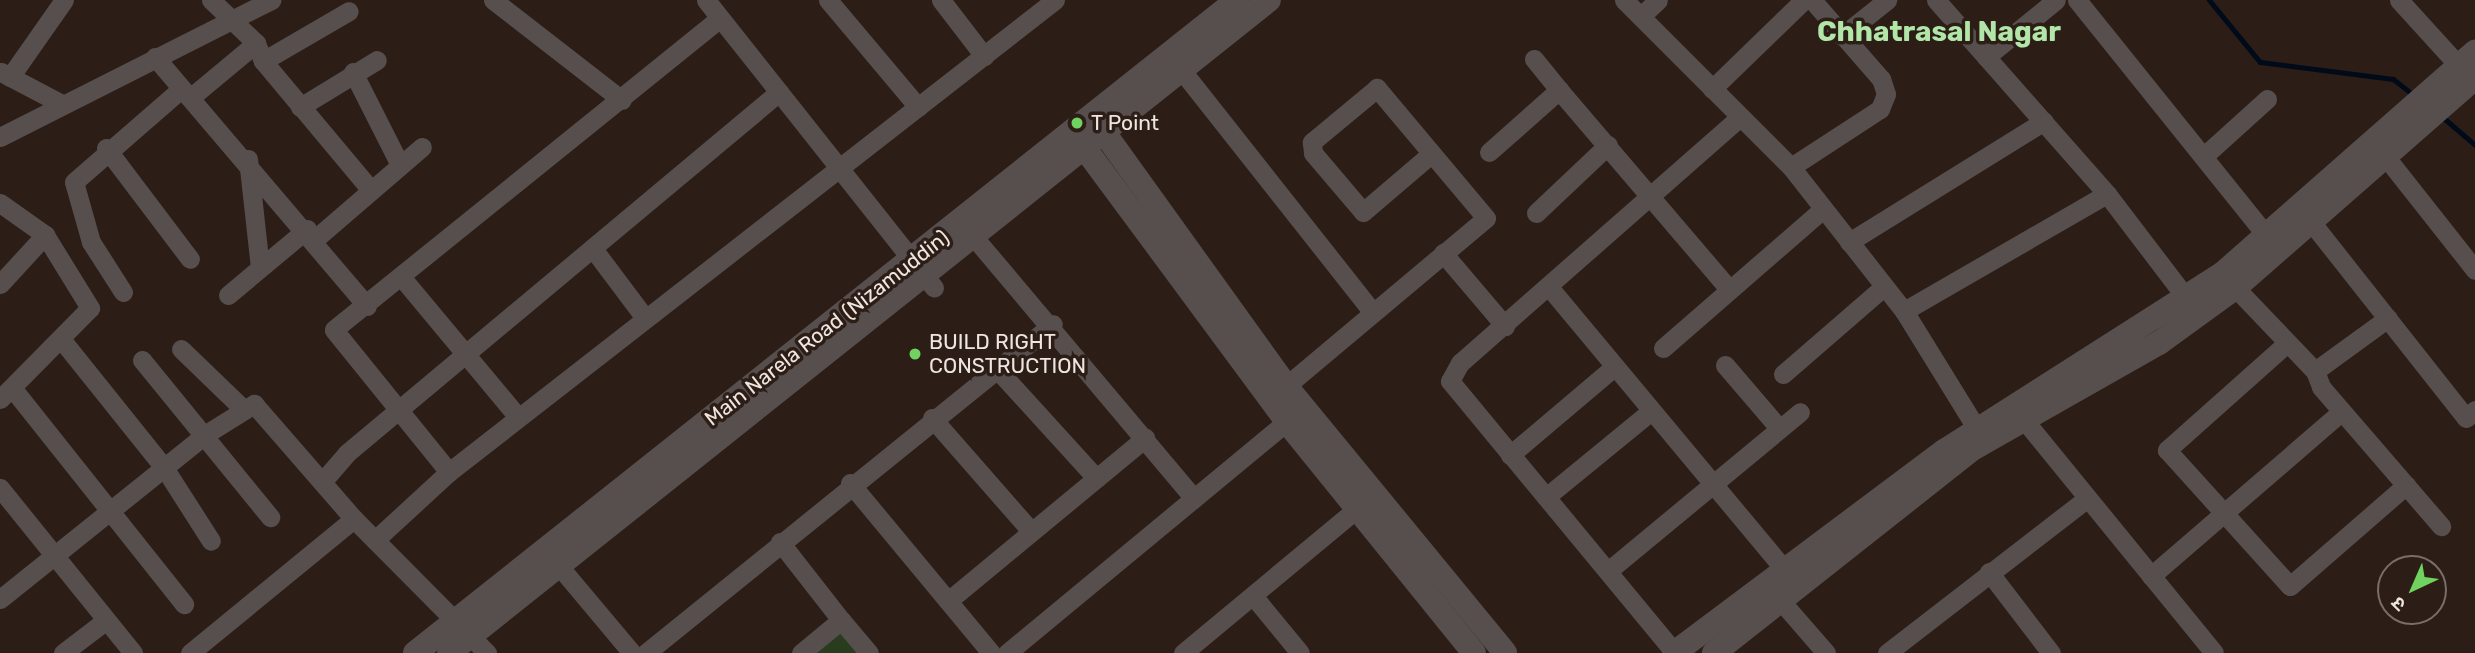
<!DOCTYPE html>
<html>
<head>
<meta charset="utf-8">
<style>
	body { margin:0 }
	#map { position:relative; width:2475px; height:653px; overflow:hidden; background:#2c1e17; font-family:Rubik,"Noto Sans Devanagari",sans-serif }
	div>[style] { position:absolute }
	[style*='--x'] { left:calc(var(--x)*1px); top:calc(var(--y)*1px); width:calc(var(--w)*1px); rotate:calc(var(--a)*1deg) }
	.green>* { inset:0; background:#2a3c1e }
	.stream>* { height:5px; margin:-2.5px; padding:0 2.5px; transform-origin:2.5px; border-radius:2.5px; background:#000a19 }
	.minor>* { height:19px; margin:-9.5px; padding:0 9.5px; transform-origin:9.5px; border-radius:9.5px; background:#574f4e }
	.tertiary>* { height:24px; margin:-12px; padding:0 12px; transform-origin:12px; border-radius:12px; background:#574f4e }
	.dots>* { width:19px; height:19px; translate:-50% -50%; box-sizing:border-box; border:4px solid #2c1e17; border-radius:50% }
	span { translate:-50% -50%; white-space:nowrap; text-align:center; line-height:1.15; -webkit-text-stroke:7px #2c1e17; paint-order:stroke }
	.poi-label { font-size:21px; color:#efe6e1 }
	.left { translate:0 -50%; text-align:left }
	.street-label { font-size:21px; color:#efe6e1 }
	.district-label { font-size:28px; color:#b2e6a8; font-weight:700 }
	.north { position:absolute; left:2377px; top:555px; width:70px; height:70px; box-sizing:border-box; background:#2c1e17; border:2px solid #7a6e68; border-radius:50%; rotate:224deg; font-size:19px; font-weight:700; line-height:28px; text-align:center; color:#efe6e1 }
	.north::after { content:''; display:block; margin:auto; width:24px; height:32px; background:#70d35f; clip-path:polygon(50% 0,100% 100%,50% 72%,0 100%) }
</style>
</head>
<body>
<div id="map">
	<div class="green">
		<div style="clip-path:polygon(841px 629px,860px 653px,812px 653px)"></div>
	</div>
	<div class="stream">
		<div style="--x:2209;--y:0;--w:80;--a:50.6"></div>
		<div style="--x:2260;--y:62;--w:134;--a:7.3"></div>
		<div style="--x:2393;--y:79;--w:29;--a:38"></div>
		<div style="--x:2440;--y:115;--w:46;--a:40.6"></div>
	</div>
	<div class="minor">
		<div style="--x:211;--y:0;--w:62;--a:43.7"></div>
		<div style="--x:256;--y:43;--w:19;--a:69"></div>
		<div style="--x:263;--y:61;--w:167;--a:50.1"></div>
		<div style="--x:493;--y:0;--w:163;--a:37.8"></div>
		<div style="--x:706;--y:0;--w:367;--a:51.6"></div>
		<div style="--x:828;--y:0;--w:140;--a:49.9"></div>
		<div style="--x:941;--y:0;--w:71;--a:52.5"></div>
		<div style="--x:1624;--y:0;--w:236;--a:45"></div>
		<div style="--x:1791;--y:167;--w:183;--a:51.9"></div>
		<div style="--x:1904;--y:311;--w:154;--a:58.3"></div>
		<div style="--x:1936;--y:0;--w:259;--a:48.6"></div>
		<div style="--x:2107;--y:194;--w:132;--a:52.7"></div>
		<div style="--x:2077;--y:0;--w:314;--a:51.2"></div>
		<div style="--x:2399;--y:0;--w:89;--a:47.7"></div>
		<div style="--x:1641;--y:16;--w:23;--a:-43"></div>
		<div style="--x:720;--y:18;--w:496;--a:141.1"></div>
		<div style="--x:334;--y:330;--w:183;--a:51"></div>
		<div style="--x:449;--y:472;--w:768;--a:-37.91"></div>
		<div style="--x:1842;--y:36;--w:58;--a:-38.7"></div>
		<div style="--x:155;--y:57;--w:327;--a:49.6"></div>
		<div style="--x:1986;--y:57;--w:90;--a:-39.2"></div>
		<div style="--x:1534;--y:59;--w:40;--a:51"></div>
		<div style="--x:263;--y:61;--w:99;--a:-30.2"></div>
		<div style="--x:1179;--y:67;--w:311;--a:51.7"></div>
		<div style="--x:1;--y:72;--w:69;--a:27.7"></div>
		<div style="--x:353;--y:72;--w:104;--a:63.2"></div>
		<div style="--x:10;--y:77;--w:94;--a:-55"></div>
		<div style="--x:1712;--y:89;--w:128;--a:-44.1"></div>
		<div style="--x:190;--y:98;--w:86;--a:-39.8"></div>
		<div style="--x:300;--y:107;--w:90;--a:-31.4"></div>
		<div style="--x:0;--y:137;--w:304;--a:-26.8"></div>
		<div style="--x:106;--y:148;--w:139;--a:52.9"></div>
		<div style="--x:1489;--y:152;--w:94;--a:-41.5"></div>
		<div style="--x:1559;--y:90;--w:262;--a:49.5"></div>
		<div style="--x:2204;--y:156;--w:85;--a:-42.1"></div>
		<div style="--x:2385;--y:156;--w:145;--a:51.7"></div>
		<div style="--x:248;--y:159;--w:109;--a:83.7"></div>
		<div style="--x:1791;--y:167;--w:106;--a:-33.1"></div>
		<div style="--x:1880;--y:109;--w:16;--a:-68"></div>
		<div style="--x:1886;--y:94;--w:16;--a:-108"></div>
		<div style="--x:1881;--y:79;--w:105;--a:-131.1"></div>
		<div style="--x:0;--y:203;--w:55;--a:35.4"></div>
		<div style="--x:45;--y:235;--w:86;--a:58.3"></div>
		<div style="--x:90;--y:308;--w:128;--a:134.7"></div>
		<div style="--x:1536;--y:213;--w:99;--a:-43.4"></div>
		<div style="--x:2312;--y:223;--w:248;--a:51.7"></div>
		<div style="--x:2466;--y:418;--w:12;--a:-42"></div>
		<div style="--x:973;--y:236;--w:343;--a:49.9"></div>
		<div style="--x:315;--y:239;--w:141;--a:-40.7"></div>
		<div style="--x:1849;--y:242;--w:229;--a:-31.8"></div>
		<div style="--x:594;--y:250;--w:85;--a:53.1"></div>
		<div style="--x:1443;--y:253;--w:96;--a:49.7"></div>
		<div style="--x:403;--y:279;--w:180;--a:50.2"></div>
		<div style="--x:2227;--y:279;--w:127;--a:46.3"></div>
		<div style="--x:2315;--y:371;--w:17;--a:69"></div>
		<div style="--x:2321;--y:387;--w:184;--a:49.2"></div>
		<div style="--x:0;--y:284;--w:67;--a:-47.4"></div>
		<div style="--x:1549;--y:287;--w:367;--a:50.2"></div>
		<div style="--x:123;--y:292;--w:59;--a:-122.6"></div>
		<div style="--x:91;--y:242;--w:62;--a:-105.8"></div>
		<div style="--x:74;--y:182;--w:142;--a:-41"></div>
		<div style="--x:228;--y:295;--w:103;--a:-39.9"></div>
		<div style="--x:1904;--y:311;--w:234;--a:-30"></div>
		<div style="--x:61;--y:339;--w:166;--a:51.3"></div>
		<div style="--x:165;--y:469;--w:85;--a:57.4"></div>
		<div style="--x:2287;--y:343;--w:161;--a:138.3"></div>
		<div style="--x:2167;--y:450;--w:183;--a:47.9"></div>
		<div style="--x:2290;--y:586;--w:154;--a:-41"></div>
		<div style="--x:1663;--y:348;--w:211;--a:-41"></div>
		<div style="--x:181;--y:349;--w:83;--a:44"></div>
		<div style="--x:142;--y:360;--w:203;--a:50.8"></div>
		<div style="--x:1725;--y:365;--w:83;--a:49.4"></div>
		<div style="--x:996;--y:368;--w:149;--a:47.7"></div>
		<div style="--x:2315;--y:371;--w:90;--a:-36"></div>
		<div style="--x:1783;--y:374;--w:130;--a:-40.9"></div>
		<div style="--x:1286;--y:386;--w:261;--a:-40"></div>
		<div style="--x:1486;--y:218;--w:170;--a:-130"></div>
		<div style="--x:1377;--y:88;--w:85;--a:140.3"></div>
		<div style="--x:1312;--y:142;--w:11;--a:85"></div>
		<div style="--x:1313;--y:153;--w:77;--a:49.7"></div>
		<div style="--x:1363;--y:212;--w:89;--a:-40.5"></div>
		<div style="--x:13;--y:389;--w:275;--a:51.5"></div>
		<div style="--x:2016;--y:410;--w:313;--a:50.8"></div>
		<div style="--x:932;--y:418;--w:150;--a:48.8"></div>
		<div style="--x:1510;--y:455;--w:135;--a:-40.2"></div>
		<div style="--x:322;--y:482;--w:38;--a:-49"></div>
		<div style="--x:347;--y:453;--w:563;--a:-39.88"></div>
		<div style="--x:850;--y:483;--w:221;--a:50.3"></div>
		<div style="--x:0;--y:488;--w:212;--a:51.1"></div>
		<div style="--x:1546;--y:497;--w:136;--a:-39.3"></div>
		<div style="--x:375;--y:540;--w:100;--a:-42.6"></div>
		<div style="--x:780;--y:542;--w:99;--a:52"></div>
		<div style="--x:559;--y:566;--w:114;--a:50"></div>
		<div style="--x:1608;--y:571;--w:249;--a:-39.6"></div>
		<div style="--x:1989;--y:572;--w:102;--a:52.6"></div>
		<div style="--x:2151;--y:576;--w:252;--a:-40.8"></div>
		<div style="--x:1254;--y:597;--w:72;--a:50.6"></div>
		<div style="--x:0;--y:599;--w:264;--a:-38.7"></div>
		<div style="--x:206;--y:434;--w:57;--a:-32"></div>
		<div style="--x:254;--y:404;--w:152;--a:49"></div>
		<div style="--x:354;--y:519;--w:189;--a:45.2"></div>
		<div style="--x:1780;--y:600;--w:70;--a:49"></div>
		<div style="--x:948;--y:601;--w:256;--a:-39.6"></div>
		<div style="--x:63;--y:653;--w:53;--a:-37.3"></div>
		<div style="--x:190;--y:653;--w:212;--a:-39.3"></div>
		<div style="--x:646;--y:653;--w:523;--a:-38.95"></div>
		<div style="--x:801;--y:653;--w:52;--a:-39.5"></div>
		<div style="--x:841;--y:620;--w:43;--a:49.7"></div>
		<div style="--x:1007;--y:653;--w:375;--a:-39.6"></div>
		<div style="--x:1183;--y:653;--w:238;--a:-39.7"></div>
		<div style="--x:1675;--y:653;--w:353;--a:-129.6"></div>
		<div style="--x:1450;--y:381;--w:21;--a:-61"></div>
		<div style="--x:1460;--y:363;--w:371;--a:-41.3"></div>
		<div style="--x:1887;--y:653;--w:249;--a:-37.7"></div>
	</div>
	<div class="tertiary">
		<div style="--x:1095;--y:120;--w:327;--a:54.3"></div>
		<div style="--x:1286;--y:386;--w:345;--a:50.6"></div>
		<div style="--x:1075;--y:135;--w:357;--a:53.5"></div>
		<div style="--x:1287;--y:422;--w:297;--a:51"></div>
		<div style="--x:415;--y:653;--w:1050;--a:-38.46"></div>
		<div style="--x:449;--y:653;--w:1048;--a:-38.53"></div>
		<div style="--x:1674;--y:653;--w:337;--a:-36.8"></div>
		<div style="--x:1944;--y:451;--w:330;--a:-32.5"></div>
		<div style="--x:2222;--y:274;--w:337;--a:-41.3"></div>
		<div style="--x:1714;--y:653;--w:331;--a:-38.3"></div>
		<div style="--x:1974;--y:448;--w:213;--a:-29.6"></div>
		<div style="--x:2159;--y:343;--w:94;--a:-35.9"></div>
		<div style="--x:2235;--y:288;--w:319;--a:-41.2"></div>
	</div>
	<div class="dots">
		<div style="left:1077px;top:123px;background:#70d35f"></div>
		<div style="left:915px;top:354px;background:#70d35f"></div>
	</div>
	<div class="poi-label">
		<span class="left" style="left:1091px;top:123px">T Point</span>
		<span class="left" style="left:929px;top:354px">BUILD RIGHT<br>CONSTRUCTION</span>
	</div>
	<div class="street-label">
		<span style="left:827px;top:328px;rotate:-38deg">Main Narela Road (Nizamuddin)</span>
	</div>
	<div class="district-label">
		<span style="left:1939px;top:32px">Chhatrasal Nagar</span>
	</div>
	<div class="north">उ</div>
</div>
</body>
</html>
